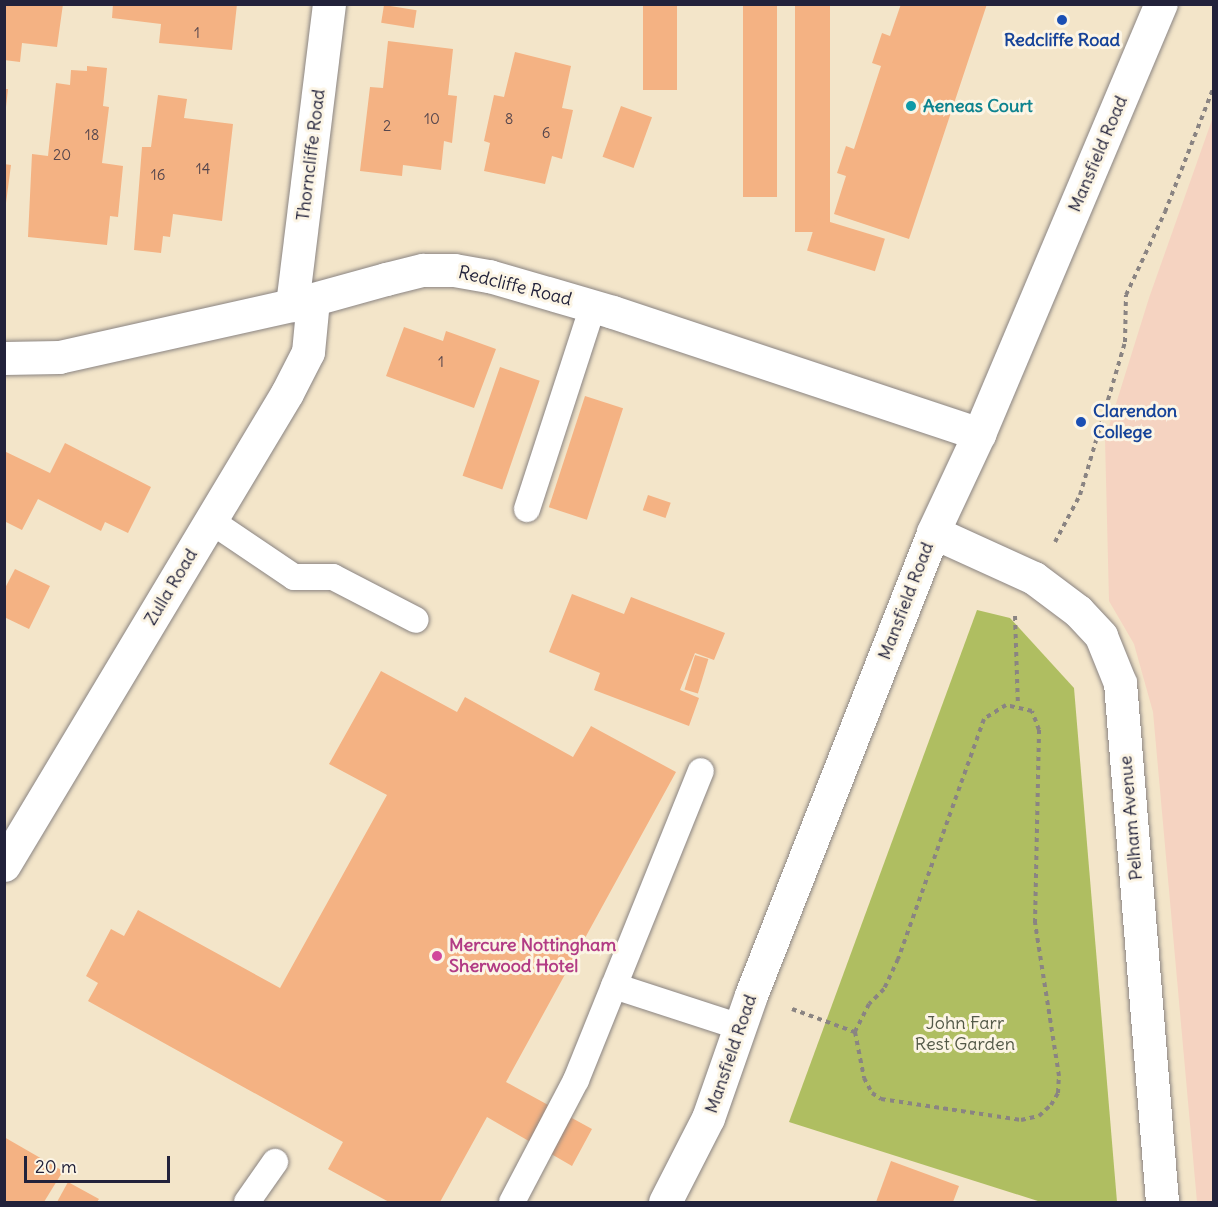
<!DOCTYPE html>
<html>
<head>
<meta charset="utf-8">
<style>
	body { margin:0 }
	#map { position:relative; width:1218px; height:1207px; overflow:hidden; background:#f3e5c9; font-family:Delius,sans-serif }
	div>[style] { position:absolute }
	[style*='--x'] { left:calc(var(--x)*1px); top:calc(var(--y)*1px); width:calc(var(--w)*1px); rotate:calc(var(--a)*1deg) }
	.built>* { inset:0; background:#f5d3c1 }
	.green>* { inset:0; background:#afbe61 }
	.building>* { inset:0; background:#f4b283; transform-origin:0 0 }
	.path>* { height:4px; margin-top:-2px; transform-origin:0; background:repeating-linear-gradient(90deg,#8a8482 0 4.5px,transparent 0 9px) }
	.roads { filter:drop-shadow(0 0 2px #8a8482) drop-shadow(0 0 2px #8a8482) }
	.service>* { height:26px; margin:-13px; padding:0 13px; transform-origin:13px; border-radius:13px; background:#fff }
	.minor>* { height:33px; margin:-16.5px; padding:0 16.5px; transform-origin:16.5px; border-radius:16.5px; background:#fff }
	.tertiary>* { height:33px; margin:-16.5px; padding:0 16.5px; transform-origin:16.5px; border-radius:16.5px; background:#fff }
	.trunk>* { height:33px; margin:-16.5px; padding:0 16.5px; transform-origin:16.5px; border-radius:16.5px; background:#fff }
	.dots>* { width:16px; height:16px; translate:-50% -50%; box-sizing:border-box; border:3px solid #fcf5e5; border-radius:50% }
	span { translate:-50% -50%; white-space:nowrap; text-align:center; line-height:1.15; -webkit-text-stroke:6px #fcf5e5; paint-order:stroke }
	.number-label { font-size:15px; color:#56464d }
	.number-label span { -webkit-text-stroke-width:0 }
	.transit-label { font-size:18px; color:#164399; font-weight:700 }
	.left { translate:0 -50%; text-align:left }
	.culture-label { font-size:18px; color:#0d838f; font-weight:700 }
	.street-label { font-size:18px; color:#22223b }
	.hotel-label { font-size:18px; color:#b23c85; font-weight:700 }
	.park-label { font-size:18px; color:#535948 }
	.frame { position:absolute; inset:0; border:6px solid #22223b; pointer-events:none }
	.scale { position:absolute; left:24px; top:1156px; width:146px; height:27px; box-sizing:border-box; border:3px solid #22223b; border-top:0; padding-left:8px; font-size:18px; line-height:21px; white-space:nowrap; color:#22223b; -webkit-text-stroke:4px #fcf5e5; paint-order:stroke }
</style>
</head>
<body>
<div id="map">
	<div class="built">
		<div style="clip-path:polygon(1213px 117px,1214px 1202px,1197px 1202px,1153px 712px,1134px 644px,1109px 601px,1105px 439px,1149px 298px)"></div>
	</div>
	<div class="green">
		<div style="clip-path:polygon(977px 610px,1010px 618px,1074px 688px,1117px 1202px,1041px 1202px,789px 1122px)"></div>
	</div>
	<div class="building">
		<div style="clip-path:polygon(4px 4px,63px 4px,57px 47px,22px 43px,20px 62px,4px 60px)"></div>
		<div style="clip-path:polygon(113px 4px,237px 4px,232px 50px,159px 43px,161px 24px,112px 18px)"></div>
		<div style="left:643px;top:4px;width:34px;height:86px"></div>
		<div style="left:743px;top:4px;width:34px;height:193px"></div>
		<div style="left:795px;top:4px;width:35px;height:228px"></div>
		<div style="clip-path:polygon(901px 4px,987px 4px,909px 239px,834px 214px,846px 176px,837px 173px,846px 146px,854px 149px,881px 66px,872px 63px,882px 33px,890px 36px)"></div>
		<div style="left:384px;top:5px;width:33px;height:18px;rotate:9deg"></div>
		<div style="clip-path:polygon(388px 41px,453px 49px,448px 95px,457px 96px,452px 143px,444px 141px,441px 170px,403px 165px,402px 176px,360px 171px,370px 87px,383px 88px)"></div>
		<div style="clip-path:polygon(515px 52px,571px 66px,562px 108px,573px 110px,562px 159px,552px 156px,545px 184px,484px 171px,490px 143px,484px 141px,494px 95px,504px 97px)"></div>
		<div style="clip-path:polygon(87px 66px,107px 68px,103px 106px,109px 107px,102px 163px,123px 166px,118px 217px,110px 216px,107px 245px,28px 237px,32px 154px,48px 156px,56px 83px,70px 85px,71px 70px,87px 71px)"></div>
		<div style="clip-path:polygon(4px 89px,8px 89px,6px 107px,4px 107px)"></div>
		<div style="clip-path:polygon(158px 95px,187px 99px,184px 118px,233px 124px,222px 221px,173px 214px,170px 237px,163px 236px,161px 253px,134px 250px,142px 147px,151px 147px)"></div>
		<div style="left:621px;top:106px;width:33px;height:54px;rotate:20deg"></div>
		<div style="clip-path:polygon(4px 164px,11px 165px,6px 203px,4px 203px)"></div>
		<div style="left:817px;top:218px;width:71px;height:34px;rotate:17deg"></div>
		<div style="clip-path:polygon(404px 327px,443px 341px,446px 331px,496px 349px,474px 408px,386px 376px)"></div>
		<div style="left:500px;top:367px;width:42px;height:115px;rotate:19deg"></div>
		<div style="left:585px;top:396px;width:40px;height:117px;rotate:18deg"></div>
		<div style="clip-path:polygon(65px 443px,151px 487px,128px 533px,105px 522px,101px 531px,38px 499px,22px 530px,4px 521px,4px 451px,50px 473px)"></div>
		<div style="left:648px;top:495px;width:24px;height:16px;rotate:19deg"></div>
		<div style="clip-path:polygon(15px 569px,50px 586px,29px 629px,4px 617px,4px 590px)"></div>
		<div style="clip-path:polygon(572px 594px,624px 614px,631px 597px,725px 633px,714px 660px,695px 653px,680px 690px,699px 698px,689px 726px,594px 690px,600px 673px,549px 652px)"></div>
		<div style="left:695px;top:655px;width:14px;height:36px;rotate:17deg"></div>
		<div style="clip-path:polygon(381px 671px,457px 712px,465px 697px,573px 757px,591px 726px,676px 772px,506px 1082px,592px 1129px,572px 1166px,487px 1117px,440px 1202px,389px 1202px,328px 1169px,343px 1142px,88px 1001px,98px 983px,86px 976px,111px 929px,124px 936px,138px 910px,280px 988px,387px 795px,329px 764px)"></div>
		<div style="clip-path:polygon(4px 1137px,63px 1171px,44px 1202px,4px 1202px)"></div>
		<div style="clip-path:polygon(891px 1161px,959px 1186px,953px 1202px,876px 1202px)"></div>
		<div style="clip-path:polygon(68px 1182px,99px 1199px,97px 1202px,57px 1202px)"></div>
	</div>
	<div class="path">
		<div style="--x:1055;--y:542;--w:53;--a:-62"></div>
		<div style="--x:1080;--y:495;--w:159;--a:-73.6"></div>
		<div style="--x:1125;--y:342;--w:47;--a:-88.8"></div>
		<div style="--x:1126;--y:295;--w:92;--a:-64.8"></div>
		<div style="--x:1165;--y:212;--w:135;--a:-68.7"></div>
		<div style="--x:1015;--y:616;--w:89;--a:88.1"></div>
		<div style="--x:792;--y:1009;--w:67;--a:20.1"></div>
		<div style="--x:855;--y:1032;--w:47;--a:78.9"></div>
		<div style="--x:864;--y:1078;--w:17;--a:62"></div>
		<div style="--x:872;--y:1093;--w:11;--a:34"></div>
		<div style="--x:881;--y:1099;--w:142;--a:8.5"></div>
		<div style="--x:1021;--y:1120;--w:18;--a:-13"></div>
		<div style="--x:1039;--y:1116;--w:16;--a:-43"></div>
		<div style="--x:1051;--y:1105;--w:14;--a:-60"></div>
		<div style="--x:1058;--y:1093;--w:17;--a:-87"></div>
		<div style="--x:1059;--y:1076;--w:155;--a:-98.9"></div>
		<div style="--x:1035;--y:923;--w:193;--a:-88.8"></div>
		<div style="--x:1039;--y:730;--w:20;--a:-110"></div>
		<div style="--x:1032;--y:711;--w:27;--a:-167"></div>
		<div style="--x:1006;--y:705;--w:26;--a:148"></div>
		<div style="--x:984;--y:719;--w:255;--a:109.7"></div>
		<div style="--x:898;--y:959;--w:33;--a:115"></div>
		<div style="--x:884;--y:989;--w:21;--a:135"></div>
		<div style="--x:869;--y:1004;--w:31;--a:117"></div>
	</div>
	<div class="roads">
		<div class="service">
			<div style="--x:527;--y:509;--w:213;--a:-72"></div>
			<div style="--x:211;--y:521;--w:100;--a:34"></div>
			<div style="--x:294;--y:577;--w:39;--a:0"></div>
			<div style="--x:333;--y:577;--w:93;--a:27.4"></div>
			<div style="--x:614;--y:986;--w:133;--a:18"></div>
			<div style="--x:247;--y:1202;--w:49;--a:-55"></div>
			<div style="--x:512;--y:1202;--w:138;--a:-62.3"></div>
			<div style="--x:576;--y:1080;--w:333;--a:-68"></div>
		</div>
		<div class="minor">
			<div style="--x:292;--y:305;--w:303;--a:-83"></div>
			<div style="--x:933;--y:532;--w:111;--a:24.5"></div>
			<div style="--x:1034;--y:578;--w:55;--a:36.9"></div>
			<div style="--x:1078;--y:611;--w:34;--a:47"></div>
			<div style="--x:1101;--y:636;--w:51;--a:68"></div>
			<div style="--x:1120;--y:683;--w:521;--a:85.37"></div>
			<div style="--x:4;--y:865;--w:550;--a:-59.05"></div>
			<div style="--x:287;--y:393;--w:46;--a:-62.9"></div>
			<div style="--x:308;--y:352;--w:52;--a:-84.5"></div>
		</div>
		<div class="tertiary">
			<div style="--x:4;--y:358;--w:55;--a:-1"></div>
			<div style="--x:59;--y:357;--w:239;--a:-12.6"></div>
			<div style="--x:292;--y:305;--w:98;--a:-15.5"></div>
			<div style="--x:386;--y:279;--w:38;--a:-14"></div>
			<div style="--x:423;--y:270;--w:31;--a:0"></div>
			<div style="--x:454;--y:270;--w:36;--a:10"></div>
			<div style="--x:489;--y:276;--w:129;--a:16.2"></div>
			<div style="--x:613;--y:312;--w:386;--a:18.4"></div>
		</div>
		<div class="trunk">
			<div style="--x:665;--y:1202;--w:94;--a:-62.9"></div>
			<div style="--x:708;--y:1118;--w:130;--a:-70.7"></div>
			<div style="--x:751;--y:995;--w:497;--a:-68.5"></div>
			<div style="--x:933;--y:532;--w:108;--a:-64.9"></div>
			<div style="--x:979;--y:434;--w:467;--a:-67.1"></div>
		</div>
	</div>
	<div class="dots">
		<div style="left:1062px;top:20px;background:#1a4fb4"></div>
		<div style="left:911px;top:106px;background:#0f9aa8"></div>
		<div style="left:1081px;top:422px;background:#1a4fb4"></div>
		<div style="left:437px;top:956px;background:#d1479c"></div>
	</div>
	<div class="number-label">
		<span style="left:197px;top:33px">1</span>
		<span style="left:432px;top:119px">10</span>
		<span style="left:509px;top:119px">8</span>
		<span style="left:387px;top:126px">2</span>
		<span style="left:546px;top:133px">6</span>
		<span style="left:92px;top:135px">18</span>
		<span style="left:62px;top:155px">20</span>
		<span style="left:203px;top:169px">14</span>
		<span style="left:158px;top:175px">16</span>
		<span style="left:441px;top:362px">1</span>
	</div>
	<div class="transit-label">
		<span style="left:1062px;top:40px">Redcliffe Road</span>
		<span class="left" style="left:1093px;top:422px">Clarendon<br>College</span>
	</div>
	<div class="culture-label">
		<span class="left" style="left:923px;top:106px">Aeneas Court</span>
	</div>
	<div class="street-label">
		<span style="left:1098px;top:154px;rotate:-67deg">Mansfield Road</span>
		<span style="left:311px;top:155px;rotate:-83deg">Thorncliffe Road</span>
		<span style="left:515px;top:286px;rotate:14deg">Redcliffe Road</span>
		<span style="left:171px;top:587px;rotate:-59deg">Zulla Road</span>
		<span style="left:906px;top:601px;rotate:-69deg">Mansfield Road</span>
		<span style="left:1131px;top:818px;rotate:-95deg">Pelham Avenue</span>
		<span style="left:731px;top:1054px;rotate:-71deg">Mansfield Road</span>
	</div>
	<div class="hotel-label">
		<span class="left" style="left:449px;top:956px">Mercure Nottingham<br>Sherwood Hotel</span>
	</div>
	<div class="park-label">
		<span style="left:965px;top:1034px">John Farr<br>Rest Garden</span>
	</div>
	<div class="frame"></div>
	<div class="scale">20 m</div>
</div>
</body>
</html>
